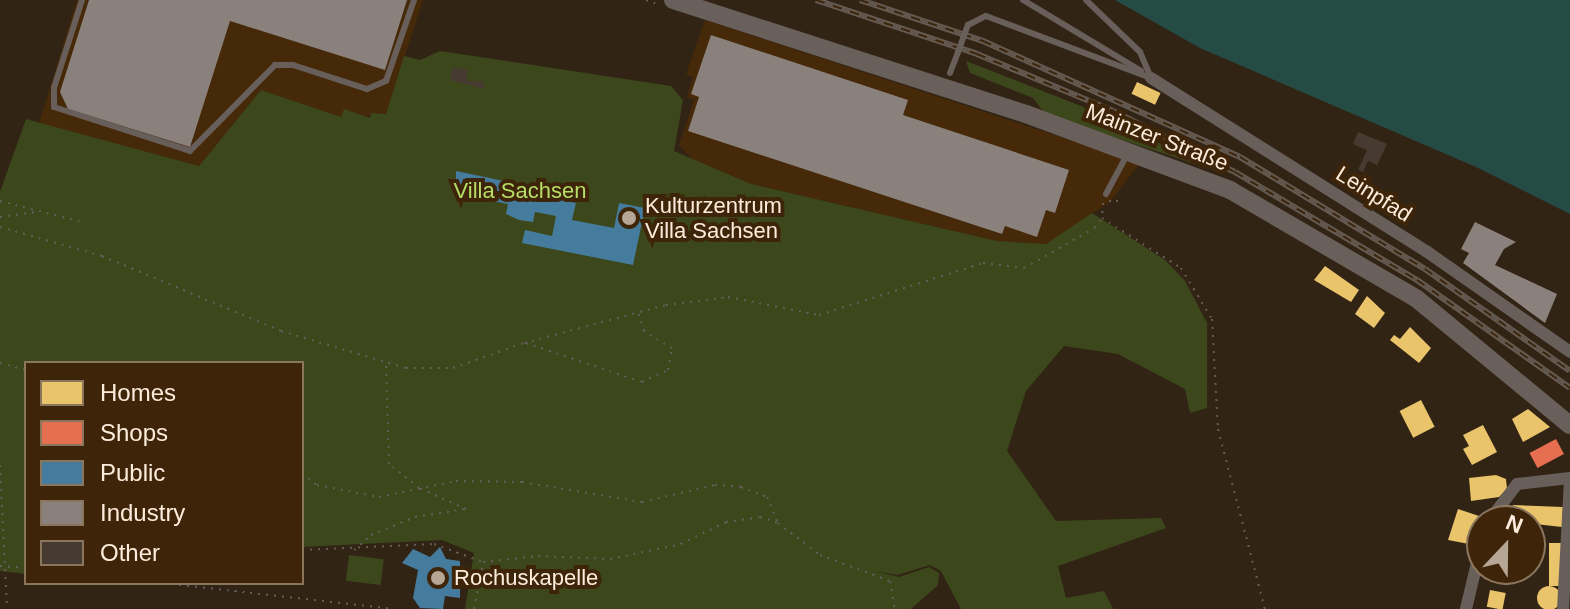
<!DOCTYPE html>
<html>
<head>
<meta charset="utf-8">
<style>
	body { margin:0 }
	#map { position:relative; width:1570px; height:609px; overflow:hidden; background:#322415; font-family:Helvetica,sans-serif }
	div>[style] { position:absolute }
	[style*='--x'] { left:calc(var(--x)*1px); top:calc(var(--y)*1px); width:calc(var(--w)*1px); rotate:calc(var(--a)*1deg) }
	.built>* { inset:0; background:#452908 }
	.green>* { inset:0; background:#3c481c; transform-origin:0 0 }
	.water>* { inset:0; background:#254b45 }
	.homes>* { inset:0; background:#e9c46a; transform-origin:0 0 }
	.round { border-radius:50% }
	.shops>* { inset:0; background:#e76f51; transform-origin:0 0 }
	.public>* { inset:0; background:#457b9d }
	.industry>* { inset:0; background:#8a817c }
	.building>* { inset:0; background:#473a30 }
	.path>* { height:2px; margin-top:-1px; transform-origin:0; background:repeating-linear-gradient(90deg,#655c56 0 2px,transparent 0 8px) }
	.service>* { height:6px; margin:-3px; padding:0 3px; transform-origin:3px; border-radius:3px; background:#685f5b }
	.minor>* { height:12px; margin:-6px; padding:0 6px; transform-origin:6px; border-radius:6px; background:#685f5b }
	.secondary>* { height:18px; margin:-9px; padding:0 9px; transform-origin:9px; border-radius:9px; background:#6a605b }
	.rail>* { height:6px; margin-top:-3px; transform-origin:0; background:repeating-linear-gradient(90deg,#3e2509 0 9px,#655b52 0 18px); box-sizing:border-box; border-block:2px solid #655b52 }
	.service-bridge>* { height:6px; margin:-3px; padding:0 3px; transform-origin:3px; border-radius:3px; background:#685f5b }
	.dots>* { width:22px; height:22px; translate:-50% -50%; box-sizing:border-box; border:4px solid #3e2509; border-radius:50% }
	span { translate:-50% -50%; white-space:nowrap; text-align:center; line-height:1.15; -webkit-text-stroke:8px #3e2509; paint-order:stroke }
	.street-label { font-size:22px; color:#fdecdc }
	.park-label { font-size:22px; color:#b6dd67 }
	.poi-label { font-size:22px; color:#fdecdc }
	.left { translate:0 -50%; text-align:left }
	.legend { position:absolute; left:24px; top:361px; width:280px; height:224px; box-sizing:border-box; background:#3e2509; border:2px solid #8a755d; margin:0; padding:10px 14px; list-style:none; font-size:24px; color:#fdecdc }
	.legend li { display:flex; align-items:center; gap:16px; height:40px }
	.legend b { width:40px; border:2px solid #8a755d }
	.north { position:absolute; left:1466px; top:505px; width:80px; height:80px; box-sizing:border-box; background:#3e2509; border:2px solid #8a755d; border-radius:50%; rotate:22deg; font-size:22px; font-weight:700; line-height:32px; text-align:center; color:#fdecdc }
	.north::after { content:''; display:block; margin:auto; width:28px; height:36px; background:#b6a696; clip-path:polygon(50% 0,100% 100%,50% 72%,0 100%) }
</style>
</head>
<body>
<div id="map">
	<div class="built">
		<div style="clip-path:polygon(77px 0,423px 0,386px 114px,341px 118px,261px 90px,199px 166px,39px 123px)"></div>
		<div style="clip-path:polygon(705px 20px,1140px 163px,1111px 201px,1046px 245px,997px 241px,751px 184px,692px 159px,679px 145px,694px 100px,687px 97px,693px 77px,686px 74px)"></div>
	</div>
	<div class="green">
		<div style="clip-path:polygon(440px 51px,671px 86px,683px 100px,674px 151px,751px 184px,997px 241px,1046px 244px,1092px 213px,1165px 260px,1185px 281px,1207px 323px,1207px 408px,1190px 413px,1185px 389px,1118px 354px,1064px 346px,1026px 391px,1007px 451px,1056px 521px,1161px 518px,1166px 528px,1058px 566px,1066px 598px,1104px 591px,1113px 609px,961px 609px,941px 571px,930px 565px,897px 575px,874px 571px,899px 577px,929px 567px,939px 573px,938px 585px,911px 609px,465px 609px,474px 553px,442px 540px,302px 547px,302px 363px,26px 363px,26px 574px,0 571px,0 192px,26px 119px,199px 166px,261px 90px,341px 117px,344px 109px,370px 118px,371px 113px,386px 114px,404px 56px,420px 60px)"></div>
		<div style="clip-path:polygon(966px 61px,1081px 106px,1223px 173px,1046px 115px,1033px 98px,970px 73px)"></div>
		<div style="left:349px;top:555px;width:35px;height:26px;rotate:7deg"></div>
	</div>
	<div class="water">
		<div style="clip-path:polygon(1115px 0,1570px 0,1570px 214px,1476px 167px,1200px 48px)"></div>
	</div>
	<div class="homes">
		<div style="left:1137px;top:82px;width:26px;height:13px;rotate:25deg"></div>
		<div style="clip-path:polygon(1325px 266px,1359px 290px,1351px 302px,1314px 280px)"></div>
		<div style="clip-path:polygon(1367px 296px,1385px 313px,1374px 328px,1355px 314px)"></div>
		<div style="clip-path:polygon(1410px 327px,1431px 348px,1419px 363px,1390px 340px,1394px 335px,1400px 339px)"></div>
		<div style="left:1421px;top:400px;width:30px;height:24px;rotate:63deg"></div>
		<div style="clip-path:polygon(1528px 409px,1550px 427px,1523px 442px,1512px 419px)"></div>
		<div style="clip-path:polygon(1483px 425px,1497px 452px,1472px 465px,1463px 449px,1469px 446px,1463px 435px)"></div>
		<div style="clip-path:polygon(1496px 475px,1506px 479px,1507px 489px,1499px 497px,1471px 501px,1469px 478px)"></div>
		<div style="clip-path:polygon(1513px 505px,1563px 507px,1562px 527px,1508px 521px)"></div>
		<div style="clip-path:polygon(1458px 509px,1479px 516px,1474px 545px,1448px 540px)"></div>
		<div style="left:1549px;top:543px;width:13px;height:43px"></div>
		<div class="round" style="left:1537px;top:586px;width:24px;height:24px"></div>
		<div style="left:1490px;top:590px;width:16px;height:17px;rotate:11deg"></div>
	</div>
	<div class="shops">
		<div style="left:1556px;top:439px;width:17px;height:30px;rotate:62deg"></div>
	</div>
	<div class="public">
		<div style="clip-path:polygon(456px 171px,542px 189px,541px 196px,576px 203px,572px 220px,614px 228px,619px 203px,645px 208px,633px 265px,522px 243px,525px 230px,552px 236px,556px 216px,535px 212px,533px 222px,519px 220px,506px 214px,508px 204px,456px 194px)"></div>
		<div style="clip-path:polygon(440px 547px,446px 559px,460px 561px,460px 598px,445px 596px,443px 609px,420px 608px,413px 598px,418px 570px,402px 563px,413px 549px,430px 557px)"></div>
	</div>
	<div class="industry">
		<div style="clip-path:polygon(89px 0,407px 0,385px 70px,230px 21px,190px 147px,68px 109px,60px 92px)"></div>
		<div style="clip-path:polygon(711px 35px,908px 100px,903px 115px,1069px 170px,1055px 213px,1046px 210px,1037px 237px,1005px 226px,1002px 234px,688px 131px,699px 97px,691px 94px)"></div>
		<div style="clip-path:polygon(1475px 222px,1516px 242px,1504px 249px,1495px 265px,1557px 294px,1545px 323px,1463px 263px,1469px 253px,1461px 249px)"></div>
	</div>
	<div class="building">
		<div style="clip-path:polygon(453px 67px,468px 70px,466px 81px,482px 81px,485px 89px,450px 80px)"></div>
		<div style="clip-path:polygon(1358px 132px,1387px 144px,1377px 165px,1368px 161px,1363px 172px,1358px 170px,1367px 150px,1353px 144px)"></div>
	</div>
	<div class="path">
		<div style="--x:646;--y:0;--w:15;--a:20"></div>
		<div style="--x:0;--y:201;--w:85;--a:14.4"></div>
		<div style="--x:1109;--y:201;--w:8;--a:7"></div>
		<div style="--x:1117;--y:202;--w:6;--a:-90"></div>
		<div style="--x:1103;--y:203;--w:15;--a:94"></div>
		<div style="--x:1102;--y:218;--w:93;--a:32.3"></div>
		<div style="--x:1181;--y:268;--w:60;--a:58.7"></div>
		<div style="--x:1212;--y:319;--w:110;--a:86.9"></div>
		<div style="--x:1218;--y:429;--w:186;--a:75.4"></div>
		<div style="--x:0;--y:217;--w:36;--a:-8"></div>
		<div style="--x:0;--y:227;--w:106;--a:15.9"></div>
		<div style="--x:102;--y:256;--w:194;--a:22.7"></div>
		<div style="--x:281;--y:331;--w:130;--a:16.5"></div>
		<div style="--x:406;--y:368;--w:47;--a:0"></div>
		<div style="--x:453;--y:368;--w:75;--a:-19.4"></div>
		<div style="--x:524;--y:343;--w:147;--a:-15"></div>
		<div style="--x:666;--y:305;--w:63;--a:-7.4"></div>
		<div style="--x:728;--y:297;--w:93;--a:11.2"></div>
		<div style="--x:819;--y:315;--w:172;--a:-17.6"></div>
		<div style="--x:983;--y:263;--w:41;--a:7"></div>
		<div style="--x:1024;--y:268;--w:81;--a:-29.4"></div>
		<div style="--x:1095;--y:228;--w:12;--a:-55"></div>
		<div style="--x:526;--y:343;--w:122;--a:18.6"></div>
		<div style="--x:642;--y:382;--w:29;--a:-25"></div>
		<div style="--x:668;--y:370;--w:22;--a:-80"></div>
		<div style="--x:672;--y:348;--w:33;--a:-149"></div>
		<div style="--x:644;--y:331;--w:19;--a:-108"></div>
		<div style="--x:0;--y:363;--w:27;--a:15"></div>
		<div style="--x:0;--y:465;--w:144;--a:87.2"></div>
		<div style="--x:302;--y:473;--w:19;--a:39"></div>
		<div style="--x:317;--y:485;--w:63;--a:11"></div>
		<div style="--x:379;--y:497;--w:79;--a:-11.7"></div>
		<div style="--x:456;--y:481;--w:66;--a:0.9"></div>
		<div style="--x:522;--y:482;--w:122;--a:9.5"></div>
		<div style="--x:642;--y:502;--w:75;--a:-13.1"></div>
		<div style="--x:715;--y:485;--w:26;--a:4"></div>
		<div style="--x:741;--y:487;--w:28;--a:21"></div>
		<div style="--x:767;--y:497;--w:28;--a:67"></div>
		<div style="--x:302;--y:550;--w:132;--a:-2.6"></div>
		<div style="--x:434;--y:544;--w:52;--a:20.2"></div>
		<div style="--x:483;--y:562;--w:55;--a:-6.2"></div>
		<div style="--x:538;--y:556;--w:72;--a:2.4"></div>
		<div style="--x:610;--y:559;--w:73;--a:-11.9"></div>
		<div style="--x:681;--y:544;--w:50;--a:-26.1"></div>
		<div style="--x:726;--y:522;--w:34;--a:-8"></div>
		<div style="--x:760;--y:517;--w:19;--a:18"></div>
		<div style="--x:778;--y:523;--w:53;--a:37.3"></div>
		<div style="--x:820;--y:555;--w:75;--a:20.4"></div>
		<div style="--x:890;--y:581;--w:28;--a:80"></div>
		<div style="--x:354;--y:550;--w:23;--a:-41"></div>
		<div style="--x:371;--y:535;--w:48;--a:-22.2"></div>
		<div style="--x:415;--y:517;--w:52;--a:-8.9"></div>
		<div style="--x:466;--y:509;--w:51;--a:-155.9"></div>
		<div style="--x:419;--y:488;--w:38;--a:-141"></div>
		<div style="--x:389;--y:464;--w:104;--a:-91.7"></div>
		<div style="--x:0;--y:566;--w:26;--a:4"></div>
		<div style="--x:163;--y:583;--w:231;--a:6.4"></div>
		<div style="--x:474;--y:609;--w:46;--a:-78.7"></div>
	</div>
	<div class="service">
		<div style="--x:82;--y:0;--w:92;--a:107.7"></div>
		<div style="--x:54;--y:88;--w:19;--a:90"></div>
		<div style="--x:54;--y:107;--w:143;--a:17.9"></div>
		<div style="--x:190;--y:151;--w:121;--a:-45.3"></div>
		<div style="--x:275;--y:65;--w:18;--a:0"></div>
		<div style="--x:293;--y:65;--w:78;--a:18"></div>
		<div style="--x:367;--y:89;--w:21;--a:-23"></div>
		<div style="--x:386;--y:81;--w:86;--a:-70.9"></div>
		<div style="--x:1023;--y:0;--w:138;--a:31"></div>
		<div style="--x:1086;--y:0;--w:75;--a:43.9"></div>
		<div style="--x:1140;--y:52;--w:28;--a:67"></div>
		<div style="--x:968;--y:25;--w:20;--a:-27"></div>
		<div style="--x:986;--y:16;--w:176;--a:20.6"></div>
		<div style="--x:950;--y:73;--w:22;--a:-69"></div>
		<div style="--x:1106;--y:194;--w:47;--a:-61.8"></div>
	</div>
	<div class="minor">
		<div style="--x:1151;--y:78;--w:325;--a:32.2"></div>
		<div style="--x:1426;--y:251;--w:176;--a:35"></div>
		<div style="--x:1489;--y:521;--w:46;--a:-52.9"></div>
		<div style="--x:1517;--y:484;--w:53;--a:-6.5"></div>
		<div style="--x:1466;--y:609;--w:69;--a:-76.6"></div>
		<div style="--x:1563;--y:609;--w:131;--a:-86.9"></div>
	</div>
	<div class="secondary">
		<div style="--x:673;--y:0;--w:371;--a:17.9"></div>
		<div style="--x:1026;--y:114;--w:218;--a:20.4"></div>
		<div style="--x:1230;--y:190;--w:216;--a:30.2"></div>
		<div style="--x:1417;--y:299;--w:198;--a:39.5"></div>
	</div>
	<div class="rail">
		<div style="--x:816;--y:0;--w:170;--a:18.5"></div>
		<div style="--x:977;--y:54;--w:147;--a:22.7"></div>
		<div style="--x:1113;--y:111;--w:136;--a:26.6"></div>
		<div style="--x:1235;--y:172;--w:212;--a:30.7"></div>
		<div style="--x:1417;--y:280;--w:187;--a:35.2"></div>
		<div style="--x:860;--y:0;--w:130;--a:18.4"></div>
		<div style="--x:983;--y:41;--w:282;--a:24.3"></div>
		<div style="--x:1240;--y:157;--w:216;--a:31.2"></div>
		<div style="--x:1425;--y:269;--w:177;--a:35.1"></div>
	</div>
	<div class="service-bridge">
		<div style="--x:958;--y:52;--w:29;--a:-70"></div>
	</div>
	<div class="dots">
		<div style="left:629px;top:218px;background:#b6a696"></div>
		<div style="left:438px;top:578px;background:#b6a696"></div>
	</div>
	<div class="street-label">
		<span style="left:1157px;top:137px;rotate:21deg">Mainzer Straße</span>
		<span style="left:1374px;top:194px;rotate:32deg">Leinpfad</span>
	</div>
	<div class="park-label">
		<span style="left:520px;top:191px">Villa Sachsen</span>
	</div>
	<div class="poi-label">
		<span class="left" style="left:645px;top:218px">Kulturzentrum<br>Villa Sachsen</span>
		<span class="left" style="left:454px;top:578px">Rochuskapelle</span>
	</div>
	<ul class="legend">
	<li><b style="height:22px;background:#e9c46a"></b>Homes</li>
	<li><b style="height:22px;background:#e76f51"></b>Shops</li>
	<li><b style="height:22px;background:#457b9d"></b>Public</li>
	<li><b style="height:22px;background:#8a817c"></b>Industry</li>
	<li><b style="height:22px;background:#473a30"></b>Other</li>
	</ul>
	<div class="north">N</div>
</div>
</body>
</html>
